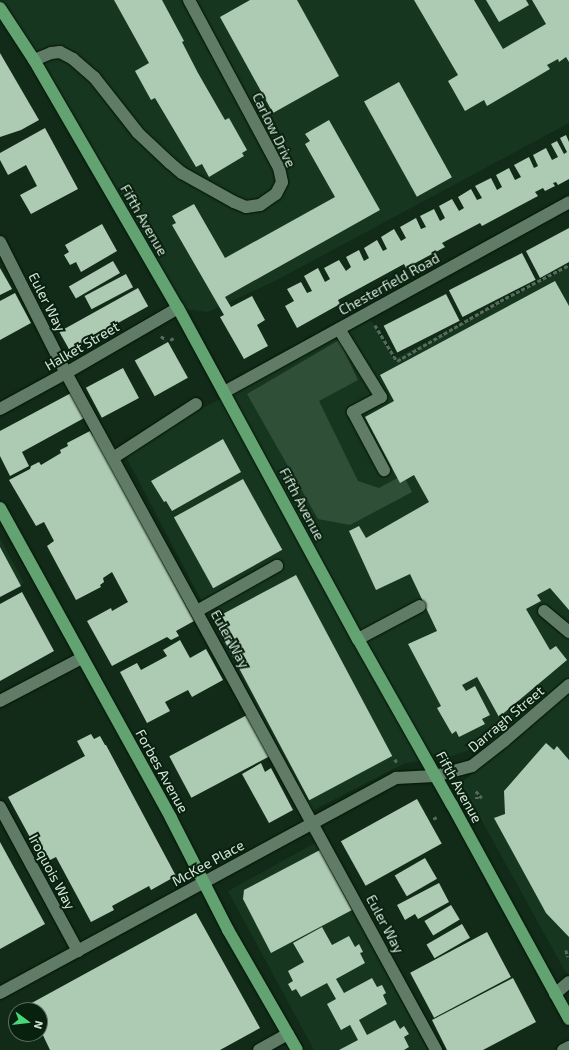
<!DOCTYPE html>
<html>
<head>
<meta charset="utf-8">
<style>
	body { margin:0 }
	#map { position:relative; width:569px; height:1050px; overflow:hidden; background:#122b19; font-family:"Exo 2",sans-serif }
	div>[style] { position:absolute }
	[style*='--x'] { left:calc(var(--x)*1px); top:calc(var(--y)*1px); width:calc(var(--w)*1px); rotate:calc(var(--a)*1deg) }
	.built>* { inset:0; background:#173620 }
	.green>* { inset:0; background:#2f5037 }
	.building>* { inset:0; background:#adcab3; transform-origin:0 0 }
	.path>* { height:2.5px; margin-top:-1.25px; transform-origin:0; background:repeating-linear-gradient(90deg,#556b5b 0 4px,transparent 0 6px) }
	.roads { filter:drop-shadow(0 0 1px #001304) drop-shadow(0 0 1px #001304) }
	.minor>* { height:12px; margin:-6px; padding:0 6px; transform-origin:6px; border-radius:6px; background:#617c66 }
	.highway>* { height:12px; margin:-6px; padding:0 6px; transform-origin:6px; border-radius:6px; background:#63a372 }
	span { translate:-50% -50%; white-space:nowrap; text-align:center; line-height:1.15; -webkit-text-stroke:4px #08210f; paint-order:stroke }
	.street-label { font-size:14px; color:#d6e5d9 }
	.north { position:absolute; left:8px; top:1002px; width:40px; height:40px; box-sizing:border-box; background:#08210f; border:1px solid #5a6f60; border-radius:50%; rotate:105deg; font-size:11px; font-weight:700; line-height:16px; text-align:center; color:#d6e5d9 }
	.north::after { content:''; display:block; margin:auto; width:14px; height:18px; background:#49d778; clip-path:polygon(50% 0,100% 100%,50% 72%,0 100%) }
</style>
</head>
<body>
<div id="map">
	<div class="built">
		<div style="clip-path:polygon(0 0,569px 0,569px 123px,275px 281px,208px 312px,178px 308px,0 8px)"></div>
		<div style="clip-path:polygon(569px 267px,569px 975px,565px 971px,461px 783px,525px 732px,445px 758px,405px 763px,312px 811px,122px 449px,236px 391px,371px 320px,394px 359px)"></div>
		<div style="clip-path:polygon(0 538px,24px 583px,0 597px)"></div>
		<div style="clip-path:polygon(317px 842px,428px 1050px,314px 1050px,228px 891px)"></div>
	</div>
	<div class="green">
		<div style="clip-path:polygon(339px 340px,358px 380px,319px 401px,358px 481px,379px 488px,403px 475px,412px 492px,350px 525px,318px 519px,247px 394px)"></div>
	</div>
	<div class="building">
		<div style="clip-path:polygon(114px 0,162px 0,184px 41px,182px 42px,198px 73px,225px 120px,229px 118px,247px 150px,242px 153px,244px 156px,209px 177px,202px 164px,196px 167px,155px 98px,151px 100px,135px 71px,149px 63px)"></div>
		<div style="clip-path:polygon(250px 0,297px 0,339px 76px,273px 113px,220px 17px)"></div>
		<div style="clip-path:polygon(414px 0,474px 0,503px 49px,546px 24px,532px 0,569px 0,569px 62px,566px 57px,559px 62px,558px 59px,547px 65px,550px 69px,487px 106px,484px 100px,465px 111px,448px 81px,458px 75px)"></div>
		<div style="clip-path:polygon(486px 0,526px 0,529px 5px,499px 22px)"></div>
		<div style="clip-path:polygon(0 53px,39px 120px,21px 130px,0 137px)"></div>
		<div style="left:399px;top:82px;width:109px;height:40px;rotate:61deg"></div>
		<div style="clip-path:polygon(329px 120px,380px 210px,225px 297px,231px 307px,252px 296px,265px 320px,257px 325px,268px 346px,244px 359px,220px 317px,224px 315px,172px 225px,176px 223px,172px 216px,194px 204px,225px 258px,335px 197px,305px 144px,310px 141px,305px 134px)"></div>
		<div style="clip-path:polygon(45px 128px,78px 189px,31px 214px,20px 195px,37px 186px,26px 165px,8px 175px,0 160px,0 153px)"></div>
		<div style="clip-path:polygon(566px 135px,569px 142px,569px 179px,558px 185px,556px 182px,553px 183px,555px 186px,545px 191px,543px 188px,535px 192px,538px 196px,482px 226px,480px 223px,442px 243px,445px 247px,406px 268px,404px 264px,338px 300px,340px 304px,297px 328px,285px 306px,294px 301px,287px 289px,301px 282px,307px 293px,312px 291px,304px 276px,318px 268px,325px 282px,330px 279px,324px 268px,339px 260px,346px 271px,351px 267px,346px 257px,359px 250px,364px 261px,369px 258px,364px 248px,377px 240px,383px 251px,387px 249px,381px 237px,394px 229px,401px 241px,406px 238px,400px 227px,416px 218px,421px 229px,426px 227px,420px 216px,434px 209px,440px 221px,445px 218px,439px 206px,452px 199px,459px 211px,464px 208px,458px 197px,471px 189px,477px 200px,482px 198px,475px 186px,491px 178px,497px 190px,502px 187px,496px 175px,509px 168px,515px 180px,521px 177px,514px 165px,529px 157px,534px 168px,538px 166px,533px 155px,546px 148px,552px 160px,558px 157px,551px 144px,557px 141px,564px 154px,567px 152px,560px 138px)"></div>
		<div style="clip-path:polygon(102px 224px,117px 251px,81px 272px,76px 262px,70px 265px,64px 255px,69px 252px,65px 245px)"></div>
		<div style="clip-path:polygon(569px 228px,569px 262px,540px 278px,526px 251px)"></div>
		<div style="left:522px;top:253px;width:30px;height:82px;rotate:63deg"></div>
		<div style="left:113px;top:261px;width:14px;height:51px;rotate:60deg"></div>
		<div style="clip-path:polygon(0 268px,12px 289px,0 295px)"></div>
		<div style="left:126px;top:274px;width:15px;height:47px;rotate:62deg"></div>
		<div style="clip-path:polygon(555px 281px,569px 306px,569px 610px,550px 588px,537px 595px,541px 601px,526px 609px,550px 650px,556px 646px,567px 660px,499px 717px,477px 677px,462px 685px,466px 691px,475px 686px,490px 715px,482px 719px,485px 724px,459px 737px,456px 731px,452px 734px,437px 708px,441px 706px,408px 644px,437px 631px,410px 574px,376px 590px,349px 531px,359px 526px,366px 538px,429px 502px,414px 475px,400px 483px,365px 417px,394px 401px,380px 375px)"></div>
		<div style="left:138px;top:288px;width:21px;height:90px;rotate:61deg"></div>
		<div style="clip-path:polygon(15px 293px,31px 323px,0 340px,0 301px)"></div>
		<div style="left:446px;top:294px;width:30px;height:70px;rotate:63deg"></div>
		<div style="left:168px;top:342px;width:41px;height:38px;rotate:61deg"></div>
		<div style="left:123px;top:368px;width:34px;height:42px;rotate:62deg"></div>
		<div style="clip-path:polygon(73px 392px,86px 417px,22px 452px,29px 466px,10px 476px,0 456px,0 431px)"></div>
		<div style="clip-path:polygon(90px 431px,93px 436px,95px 436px,194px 621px,176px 631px,179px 636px,171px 640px,167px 637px,112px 666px,87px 621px,111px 608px,112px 611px,128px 602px,112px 572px,103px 578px,104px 582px,100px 585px,101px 587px,76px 600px,47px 546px,54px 541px,44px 522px,36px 526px,9px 480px,30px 469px,31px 466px,39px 462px,41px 465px,61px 453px,60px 450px,68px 446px,67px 443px)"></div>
		<div style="clip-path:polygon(223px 439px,241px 472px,172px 511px,166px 501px,164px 502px,151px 481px)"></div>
		<div style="left:243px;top:479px;width:81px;height:79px;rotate:61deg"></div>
		<div style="clip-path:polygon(0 547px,21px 586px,0 597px)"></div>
		<div style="left:296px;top:575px;width:205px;height:94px;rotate:62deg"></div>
		<div style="clip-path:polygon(22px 592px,54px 651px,0 681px,0 604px)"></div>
		<div style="clip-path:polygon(180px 640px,190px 658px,206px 649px,223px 680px,192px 697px,188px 690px,165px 702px,170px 711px,147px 723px,120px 672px,137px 663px,141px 670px,167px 656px,163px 650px)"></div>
		<div style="left:247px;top:715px;width:47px;height:88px;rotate:62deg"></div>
		<div style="clip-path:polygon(91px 734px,94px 739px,100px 736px,105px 745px,106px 745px,176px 876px,151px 890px,149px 886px,112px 906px,114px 910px,91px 922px,56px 857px,44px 863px,8px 797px,85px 756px,77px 741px)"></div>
		<div style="clip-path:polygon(546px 743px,554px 750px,557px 746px,569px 760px,569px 937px,546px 913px,494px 818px,505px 814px,504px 791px)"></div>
		<div style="clip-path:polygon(261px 763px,265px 772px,271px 768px,293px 810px,269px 823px,242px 774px)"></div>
		<div style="left:417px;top:799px;width:51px;height:87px;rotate:61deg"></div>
		<div style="clip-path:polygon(0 842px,45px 924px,0 949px)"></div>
		<div style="clip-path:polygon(320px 850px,352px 910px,271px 953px,243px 899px,244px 890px)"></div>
		<div style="left:425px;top:858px;width:24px;height:35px;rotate:60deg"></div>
		<div style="clip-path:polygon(439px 883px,449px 902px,418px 919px,415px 914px,405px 920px,397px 905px)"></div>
		<div style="left:451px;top:905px;width:17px;height:31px;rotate:59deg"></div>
		<div style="clip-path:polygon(196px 913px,260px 1028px,220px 1050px,50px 1050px,40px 1029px,40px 1010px,30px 1010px,28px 1005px)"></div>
		<div style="left:462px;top:924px;width:16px;height:41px;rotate:60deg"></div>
		<div style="clip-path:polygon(322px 927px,332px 945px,349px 936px,355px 947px,359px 944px,363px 952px,360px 953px,365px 963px,336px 979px,344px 993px,372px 978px,377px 987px,382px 985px,386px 993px,383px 995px,387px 1004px,359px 1020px,367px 1035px,395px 1020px,400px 1029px,404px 1026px,409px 1034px,404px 1037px,409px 1047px,404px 1050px,339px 1050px,358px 1040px,350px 1025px,341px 1030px,327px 1004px,336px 999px,327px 983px,301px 997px,296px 989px,292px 991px,288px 984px,293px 981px,288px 971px,304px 962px,293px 943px)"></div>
		<div style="left:487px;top:932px;width:51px;height:87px;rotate:62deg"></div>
		<div style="clip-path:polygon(513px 978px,536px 1022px,483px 1050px,447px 1050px,432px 1020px)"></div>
	</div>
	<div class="path">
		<div style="--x:375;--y:325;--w:42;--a:58.6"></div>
		<div style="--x:397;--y:361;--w:119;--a:-30.2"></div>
		<div style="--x:500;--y:301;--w:78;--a:-27.6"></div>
		<div style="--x:161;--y:336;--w:6;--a:39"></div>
		<div style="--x:170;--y:340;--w:4;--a:-27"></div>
		<div style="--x:395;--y:759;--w:4;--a:63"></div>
		<div style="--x:476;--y:791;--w:9;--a:49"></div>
		<div style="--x:475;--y:798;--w:6;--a:0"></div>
		<div style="--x:433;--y:819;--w:4;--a:-27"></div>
		<div style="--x:566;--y:950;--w:7;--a:74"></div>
	</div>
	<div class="roads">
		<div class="minor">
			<div style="--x:34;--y:60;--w:18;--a:-22"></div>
			<div style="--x:51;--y:53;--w:9;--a:-6"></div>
			<div style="--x:60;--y:52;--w:15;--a:28"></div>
			<div style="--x:73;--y:59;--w:28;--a:41"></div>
			<div style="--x:94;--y:77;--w:71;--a:51.8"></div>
			<div style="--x:138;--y:133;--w:44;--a:43.2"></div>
			<div style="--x:170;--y:163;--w:16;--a:40"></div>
			<div style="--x:182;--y:173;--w:60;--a:29.1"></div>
			<div style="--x:234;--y:202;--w:13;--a:23"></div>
			<div style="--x:246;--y:207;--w:14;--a:-8"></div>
			<div style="--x:260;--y:205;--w:19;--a:-35"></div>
			<div style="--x:276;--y:194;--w:13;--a:-63"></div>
			<div style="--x:282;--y:182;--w:14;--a:-102"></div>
			<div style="--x:279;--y:168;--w:191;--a:-118.2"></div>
			<div style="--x:0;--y:242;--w:147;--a:63.3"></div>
			<div style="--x:66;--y:373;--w:772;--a:61.34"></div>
			<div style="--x:339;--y:329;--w:80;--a:58.3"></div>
			<div style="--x:381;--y:397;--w:32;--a:152"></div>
			<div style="--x:353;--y:412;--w:66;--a:61.9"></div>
			<div style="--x:224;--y:392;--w:394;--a:-28.8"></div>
			<div style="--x:0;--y:409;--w:75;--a:-28.6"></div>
			<div style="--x:66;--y:373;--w:129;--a:-30.1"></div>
			<div style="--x:113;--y:458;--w:99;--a:-33"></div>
			<div style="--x:197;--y:611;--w:92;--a:-29.4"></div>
			<div style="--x:544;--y:611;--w:33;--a:40"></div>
			<div style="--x:358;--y:639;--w:70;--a:-28"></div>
			<div style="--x:0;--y:701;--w:93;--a:-27.7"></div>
			<div style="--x:0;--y:807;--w:164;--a:61.6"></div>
			<div style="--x:0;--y:993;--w:451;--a:-28.5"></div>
			<div style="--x:396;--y:778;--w:39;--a:-3"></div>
			<div style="--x:435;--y:776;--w:38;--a:-15"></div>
			<div style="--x:472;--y:766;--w:41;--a:-38"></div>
			<div style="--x:504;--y:741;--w:86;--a:-40.7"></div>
			<div style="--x:555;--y:994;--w:18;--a:-41"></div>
			<div style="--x:259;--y:1050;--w:33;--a:-29"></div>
			<div style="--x:563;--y:1050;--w:7;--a:-27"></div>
		</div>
		<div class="highway">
			<div style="--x:0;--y:8;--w:62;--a:56.8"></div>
			<div style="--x:34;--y:60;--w:287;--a:59.9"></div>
			<div style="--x:178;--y:308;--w:377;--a:61.5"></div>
			<div style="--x:358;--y:639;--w:191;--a:60.5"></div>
			<div style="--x:452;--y:805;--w:244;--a:61.3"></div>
			<div style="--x:0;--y:508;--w:354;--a:61.1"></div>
			<div style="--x:171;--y:818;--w:126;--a:63"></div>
			<div style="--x:228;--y:930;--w:138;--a:60.1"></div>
		</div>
	</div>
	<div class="street-label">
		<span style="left:274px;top:130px;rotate:64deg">Carlow Drive</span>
		<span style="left:144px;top:220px;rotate:60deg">Fifth Avenue</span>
		<span style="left:389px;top:284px;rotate:-29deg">Chesterfield Road</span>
		<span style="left:47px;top:302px;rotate:63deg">Euler Way</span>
		<span style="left:82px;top:346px;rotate:-30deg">Halket Street</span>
		<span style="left:302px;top:504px;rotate:62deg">Fifth Avenue</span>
		<span style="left:230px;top:639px;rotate:61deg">Euler Way</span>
		<span style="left:506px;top:719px;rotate:-40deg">Darragh Street</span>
		<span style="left:162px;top:771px;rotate:61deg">Forbes Avenue</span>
		<span style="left:459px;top:787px;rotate:61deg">Fifth Avenue</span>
		<span style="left:208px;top:863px;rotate:-29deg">McKee Place</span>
		<span style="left:52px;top:872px;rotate:62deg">Iroquois Way</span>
		<span style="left:385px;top:924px;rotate:62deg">Euler Way</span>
	</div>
	<div class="north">N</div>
</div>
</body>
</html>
